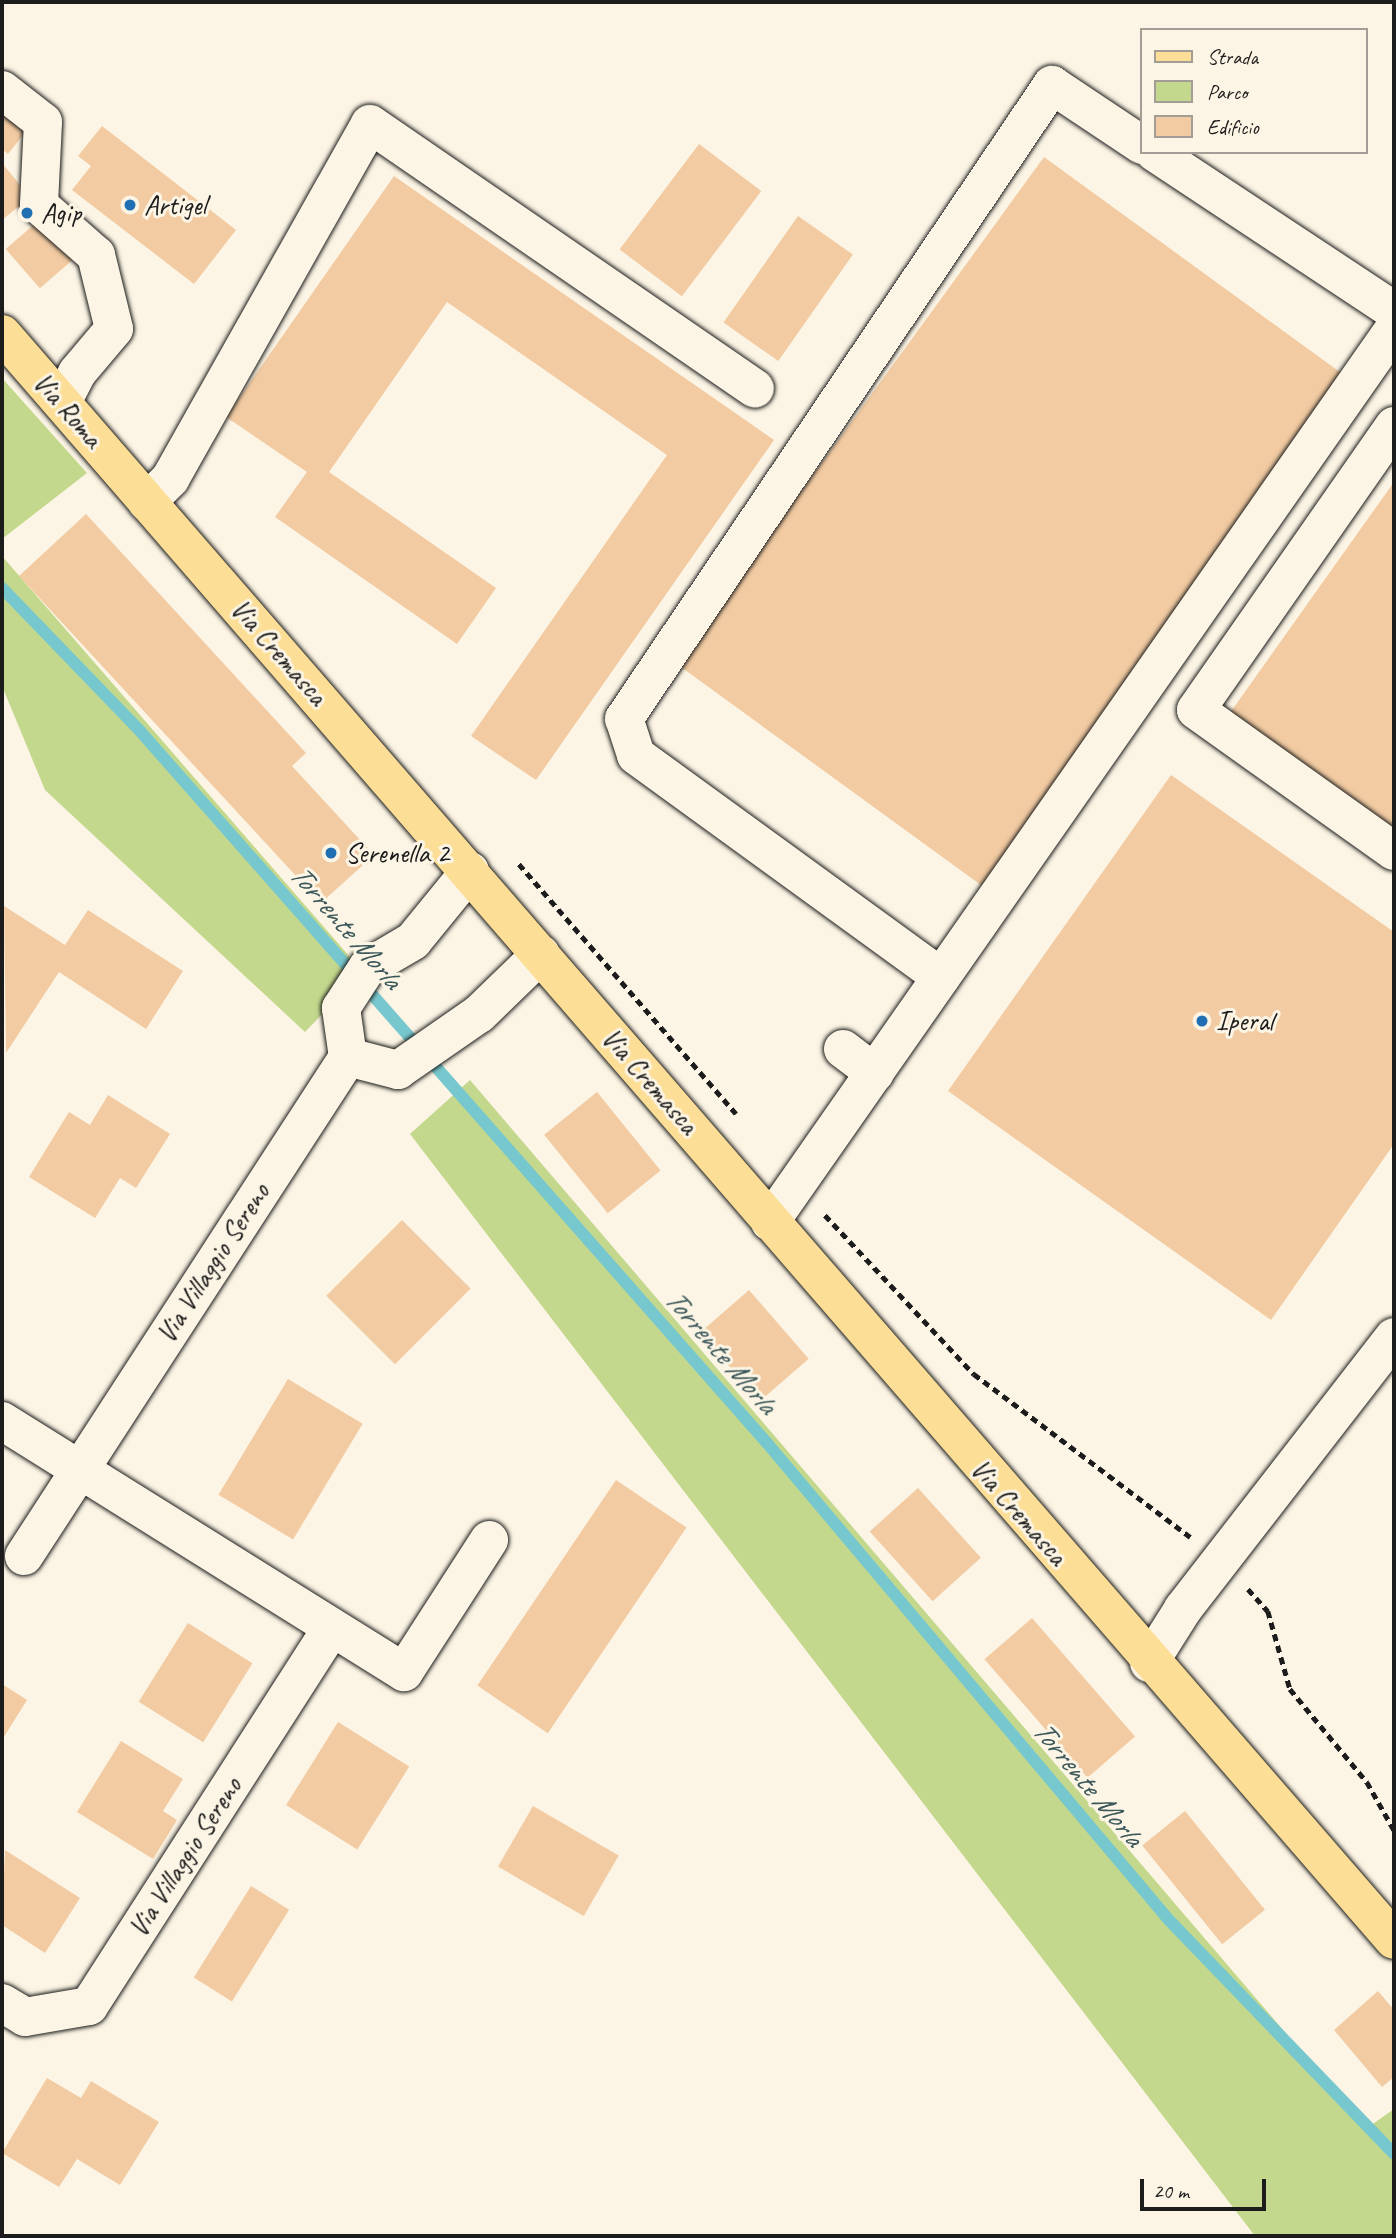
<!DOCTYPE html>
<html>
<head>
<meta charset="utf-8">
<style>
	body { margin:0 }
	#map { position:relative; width:1396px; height:2238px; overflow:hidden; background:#fcf5e5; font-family:Caveat,sans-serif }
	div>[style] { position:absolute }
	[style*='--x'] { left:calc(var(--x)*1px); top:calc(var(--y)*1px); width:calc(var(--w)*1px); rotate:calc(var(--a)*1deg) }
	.green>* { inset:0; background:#c4d88d }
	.stream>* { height:12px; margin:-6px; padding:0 6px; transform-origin:6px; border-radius:6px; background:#77c8ce }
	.building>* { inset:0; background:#f2cba2; transform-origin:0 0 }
	.path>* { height:4.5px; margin-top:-2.25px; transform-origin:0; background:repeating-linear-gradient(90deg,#1c1c1c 0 7px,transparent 0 12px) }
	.roads { filter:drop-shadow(0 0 2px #1c1c1c) drop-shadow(0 0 2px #1c1c1c) }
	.minor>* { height:38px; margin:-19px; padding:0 19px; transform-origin:19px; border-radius:19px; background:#fcf5e5 }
	.major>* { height:38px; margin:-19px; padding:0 19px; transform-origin:19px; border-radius:19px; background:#fcde96 }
	.dots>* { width:19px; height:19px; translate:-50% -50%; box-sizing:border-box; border:4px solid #fcf5e5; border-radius:50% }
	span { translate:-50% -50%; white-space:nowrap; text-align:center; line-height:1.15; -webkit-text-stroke:6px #fcf5e5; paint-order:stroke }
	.poi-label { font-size:28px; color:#1c1c1c }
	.left { translate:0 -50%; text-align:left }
	.street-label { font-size:28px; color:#1c1c1c }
	.water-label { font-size:30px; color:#3c585a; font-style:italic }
	.frame { position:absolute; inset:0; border:4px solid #1c1c1c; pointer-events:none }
	.legend { position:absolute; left:1140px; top:28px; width:228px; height:126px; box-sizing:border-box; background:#fcf5e5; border:2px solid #a29e95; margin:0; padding:9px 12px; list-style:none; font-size:21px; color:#1c1c1c }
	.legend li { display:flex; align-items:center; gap:14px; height:35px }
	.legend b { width:35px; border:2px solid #a29e95 }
	.scale { position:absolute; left:1140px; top:2179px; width:126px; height:32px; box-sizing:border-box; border:4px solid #1c1c1c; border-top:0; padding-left:9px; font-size:21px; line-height:24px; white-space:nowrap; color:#1c1c1c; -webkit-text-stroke:5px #fcf5e5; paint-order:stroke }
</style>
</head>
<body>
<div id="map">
	<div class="green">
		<div style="clip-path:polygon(2px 378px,87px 473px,2px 539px)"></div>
		<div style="clip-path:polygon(2px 556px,363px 972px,305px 1032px,45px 790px,2px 686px)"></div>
		<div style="clip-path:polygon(470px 1080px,1367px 2128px,1394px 2109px,1394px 2236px,1255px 2236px,410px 1134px)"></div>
	</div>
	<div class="stream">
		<div style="--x:2;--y:588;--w:199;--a:46"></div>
		<div style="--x:140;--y:731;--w:949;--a:48.63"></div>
		<div style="--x:767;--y:1443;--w:622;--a:49.89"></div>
		<div style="--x:1168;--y:1919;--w:326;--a:46.1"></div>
	</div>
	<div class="building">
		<div style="clip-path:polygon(2px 110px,27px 130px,8px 154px,2px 149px)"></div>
		<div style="clip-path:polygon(102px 126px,236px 230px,194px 284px,72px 190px,91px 166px,78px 156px)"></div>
		<div style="left:699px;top:144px;width:78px;height:132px;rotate:37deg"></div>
		<div style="left:1044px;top:157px;width:384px;height:626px;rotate:36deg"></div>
		<div style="clip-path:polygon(2px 163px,30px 197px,2px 220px)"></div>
		<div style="clip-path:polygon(394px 176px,774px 440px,536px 780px,471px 736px,667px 455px,447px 302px,329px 472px,496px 588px,457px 644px,275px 517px,307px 472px,226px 417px)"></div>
		<div style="left:45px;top:215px;width:52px;height:52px;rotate:49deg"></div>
		<div style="left:798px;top:216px;width:67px;height:130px;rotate:35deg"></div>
		<div style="clip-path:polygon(1394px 482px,1394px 835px,1227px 717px)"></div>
		<div style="clip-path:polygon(86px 514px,306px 753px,292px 766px,374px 855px,321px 903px,19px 576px)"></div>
		<div style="clip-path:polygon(1171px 775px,1394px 932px,1394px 1144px,1271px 1320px,948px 1091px)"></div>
		<div style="clip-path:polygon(4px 906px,65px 945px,88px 910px,183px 971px,146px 1029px,59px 972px,6px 1053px)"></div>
		<div style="left:597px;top:1092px;width:101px;height:68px;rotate:51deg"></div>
		<div style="clip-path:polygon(108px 1095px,170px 1134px,136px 1188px,120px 1178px,95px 1218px,29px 1177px,69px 1112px,90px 1125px)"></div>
		<div style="left:402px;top:1220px;width:97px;height:107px;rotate:45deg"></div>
		<div style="left:749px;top:1290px;width:91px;height:65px;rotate:49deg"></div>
		<div style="left:288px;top:1379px;width:87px;height:135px;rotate:31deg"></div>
		<div style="left:616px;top:1480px;width:85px;height:248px;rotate:34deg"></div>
		<div style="left:918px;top:1488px;width:94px;height:65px;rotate:48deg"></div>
		<div style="left:1032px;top:1618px;width:157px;height:63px;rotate:49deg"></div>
		<div style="left:188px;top:1623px;width:76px;height:93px;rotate:32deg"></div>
		<div style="clip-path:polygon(2px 1684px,27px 1700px,2px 1740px)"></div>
		<div style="left:338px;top:1722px;width:84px;height:98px;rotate:32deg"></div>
		<div style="clip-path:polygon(121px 1741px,183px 1779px,163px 1811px,177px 1820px,153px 1859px,77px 1812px)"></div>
		<div style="left:533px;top:1806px;width:99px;height:70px;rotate:30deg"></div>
		<div style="left:1185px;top:1811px;width:127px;height:55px;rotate:51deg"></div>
		<div style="clip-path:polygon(5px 1850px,80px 1898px,45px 1953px,2px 1925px)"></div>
		<div style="left:251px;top:1886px;width:45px;height:108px;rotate:32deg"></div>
		<div style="clip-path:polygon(1378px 1991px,1394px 2010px,1394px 2077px,1382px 2087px,1334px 2030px)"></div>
		<div style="clip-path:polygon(47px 2078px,81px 2098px,91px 2081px,159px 2122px,120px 2185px,77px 2159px,59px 2187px,2px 2153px)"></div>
	</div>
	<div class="path">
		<div style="--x:519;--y:864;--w:331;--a:49"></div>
		<div style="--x:825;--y:1215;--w:218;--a:46.9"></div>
		<div style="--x:974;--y:1374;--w:271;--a:37"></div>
		<div style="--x:1248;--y:1589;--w:30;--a:48"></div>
		<div style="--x:1268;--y:1611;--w:81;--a:74.2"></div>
		<div style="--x:1290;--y:1689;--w:121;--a:50.4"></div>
		<div style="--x:1367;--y:1782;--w:55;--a:60.6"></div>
	</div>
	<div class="roads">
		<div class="minor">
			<div style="--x:2;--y:90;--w:52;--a:38"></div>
			<div style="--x:43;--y:122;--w:83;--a:92.8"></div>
			<div style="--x:39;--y:205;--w:76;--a:41.3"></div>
			<div style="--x:96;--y:255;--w:76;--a:76.3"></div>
			<div style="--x:114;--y:329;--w:57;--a:130.1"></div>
			<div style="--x:77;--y:373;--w:33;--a:117"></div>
			<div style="--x:1154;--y:152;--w:288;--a:33.5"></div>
			<div style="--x:1394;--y:426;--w:346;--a:124.9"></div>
			<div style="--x:1196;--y:710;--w:243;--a:35.5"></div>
			<div style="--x:147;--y:502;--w:33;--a:-45"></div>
			<div style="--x:170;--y:479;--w:407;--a:-60.6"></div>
			<div style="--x:370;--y:124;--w:467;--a:34.5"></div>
			<div style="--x:470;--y:871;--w:90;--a:129.2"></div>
			<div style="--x:413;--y:941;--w:53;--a:149.6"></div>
			<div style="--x:367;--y:968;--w:48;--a:123"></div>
			<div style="--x:341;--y:1008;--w:49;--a:81.9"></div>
			<div style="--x:348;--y:1057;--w:52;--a:14.6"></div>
			<div style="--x:398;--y:1070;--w:98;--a:-34.7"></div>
			<div style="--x:479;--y:1014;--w:86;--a:-44.1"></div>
			<div style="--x:941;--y:977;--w:377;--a:-144"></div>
			<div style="--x:636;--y:755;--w:38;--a:-108"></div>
			<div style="--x:624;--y:719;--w:765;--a:-55.98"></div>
			<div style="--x:1052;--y:85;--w:108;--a:33.7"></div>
			<div style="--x:843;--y:1049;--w:40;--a:37"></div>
			<div style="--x:770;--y:1222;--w:1089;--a:-55.06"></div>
			<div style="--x:2;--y:1421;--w:474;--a:32"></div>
			<div style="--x:404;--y:1672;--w:157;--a:-57.2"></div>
			<div style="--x:24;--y:1556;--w:595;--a:-57"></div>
			<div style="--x:1149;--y:1663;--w:64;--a:-57.8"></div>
			<div style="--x:1183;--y:1609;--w:344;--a:-52.2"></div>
			<div style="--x:2;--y:2003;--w:27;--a:31"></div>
			<div style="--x:25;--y:2017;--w:65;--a:-9.8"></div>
			<div style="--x:89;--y:2006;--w:447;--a:-57.3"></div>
		</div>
		<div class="major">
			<div style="--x:2;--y:334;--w:2125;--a:49.08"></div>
		</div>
	</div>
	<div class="dots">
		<div style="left:130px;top:205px;background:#1f6fb2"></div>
		<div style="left:27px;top:213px;background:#1f6fb2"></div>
		<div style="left:331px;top:853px;background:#1f6fb2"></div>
		<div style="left:1202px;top:1021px;background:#1f6fb2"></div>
	</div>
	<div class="poi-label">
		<span class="left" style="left:144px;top:205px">Artigel</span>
		<span class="left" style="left:41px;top:213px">Agip</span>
		<span class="left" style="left:345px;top:853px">Serenella 2</span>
		<span class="left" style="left:1216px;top:1021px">Iperal</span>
	</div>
	<div class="street-label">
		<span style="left:68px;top:410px;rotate:49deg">Via Roma</span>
		<span style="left:279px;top:652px;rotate:49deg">Via Cremasca</span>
		<span style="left:650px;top:1081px;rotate:49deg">Via Cremasca</span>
		<span style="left:213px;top:1263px;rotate:-57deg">Via Villaggio Sereno</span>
		<span style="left:1019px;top:1512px;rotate:49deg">Via Cremasca</span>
		<span style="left:185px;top:1857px;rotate:-57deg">Via Villaggio Sereno</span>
	</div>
	<div class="water-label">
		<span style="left:346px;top:926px;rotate:49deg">Torrente Morla</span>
		<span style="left:721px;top:1351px;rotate:49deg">Torrente Morla</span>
		<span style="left:1088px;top:1783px;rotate:50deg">Torrente Morla</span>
	</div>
	<div class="frame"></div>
	<ul class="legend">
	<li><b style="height:9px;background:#fcde96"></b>Strada</li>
	<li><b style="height:19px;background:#c4d88d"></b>Parco</li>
	<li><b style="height:19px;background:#f2cba2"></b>Edificio</li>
	</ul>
	<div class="scale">20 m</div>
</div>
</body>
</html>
